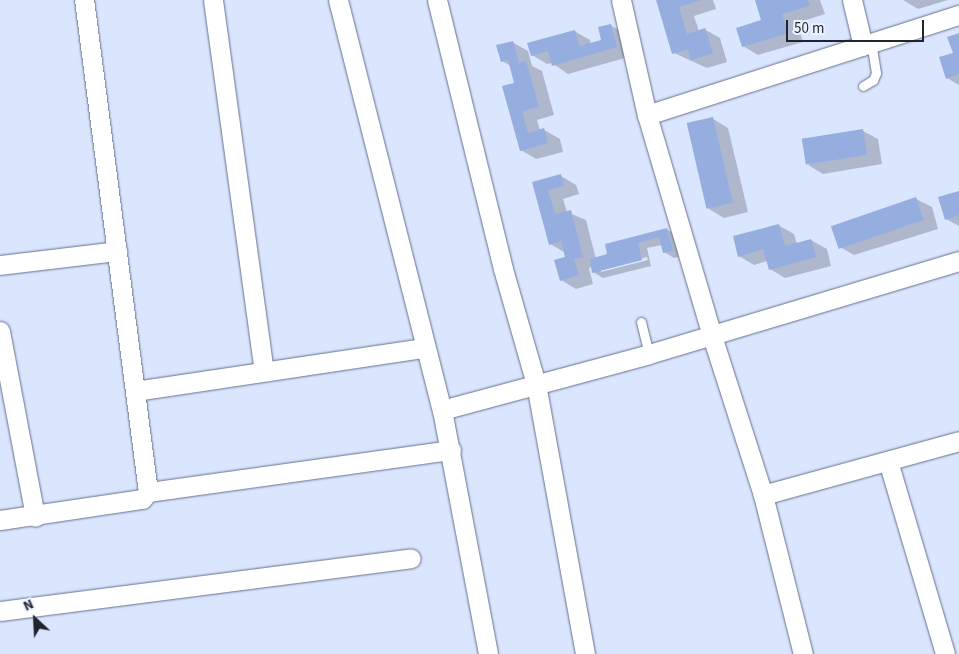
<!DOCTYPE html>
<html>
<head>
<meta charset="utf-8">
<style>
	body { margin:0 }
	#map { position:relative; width:959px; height:654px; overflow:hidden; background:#dae5fe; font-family:"Source Sans 3",sans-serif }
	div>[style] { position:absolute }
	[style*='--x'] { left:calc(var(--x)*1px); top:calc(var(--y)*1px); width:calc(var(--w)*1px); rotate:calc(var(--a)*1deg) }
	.shadow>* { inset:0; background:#0003 }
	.building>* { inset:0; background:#96addf; transform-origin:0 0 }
	.roads { filter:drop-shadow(0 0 1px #64718b) drop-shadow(0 0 1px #64718b) }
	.lane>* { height:9px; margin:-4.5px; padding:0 4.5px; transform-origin:4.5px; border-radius:4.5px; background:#fff }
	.street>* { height:19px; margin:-9.5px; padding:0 9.5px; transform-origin:9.5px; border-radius:9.5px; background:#fff }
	span { translate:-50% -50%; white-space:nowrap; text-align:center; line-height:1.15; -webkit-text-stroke:4px #ecf2ff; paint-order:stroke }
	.north { position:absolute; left:10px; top:594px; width:50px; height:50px; -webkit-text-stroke:4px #ecf2ff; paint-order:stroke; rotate:335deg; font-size:14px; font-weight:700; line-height:20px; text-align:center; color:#1f242f }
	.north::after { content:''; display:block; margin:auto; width:18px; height:22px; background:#1f242f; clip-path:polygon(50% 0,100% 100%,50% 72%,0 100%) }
	.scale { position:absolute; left:786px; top:20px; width:138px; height:22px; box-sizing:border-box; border:2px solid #1f242f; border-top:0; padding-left:6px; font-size:15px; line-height:18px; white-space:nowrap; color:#1f242f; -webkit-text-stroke:4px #ecf2ff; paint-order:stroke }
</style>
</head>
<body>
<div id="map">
	<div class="shadow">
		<div style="clip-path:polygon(657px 0,713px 0,716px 9px,694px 16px,699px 31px,704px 29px,720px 38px,727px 62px,707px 68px,674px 53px)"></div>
		<div style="clip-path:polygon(761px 0,820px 0,825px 14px,797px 23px,803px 42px,758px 55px,743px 46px,763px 21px)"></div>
		<div style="clip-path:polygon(903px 0,948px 0,918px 9px)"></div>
		<div style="clip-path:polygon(610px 25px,626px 34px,632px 56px,568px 74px,552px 63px,547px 64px,532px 55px,574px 31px,590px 40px,591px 44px,603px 41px)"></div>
		<div style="clip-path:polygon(959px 34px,959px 85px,947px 78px)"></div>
		<div style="clip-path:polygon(512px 42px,528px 51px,532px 66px,542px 71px,554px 115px,537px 120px,540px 131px,544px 130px,560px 139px,563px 152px,536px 159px,521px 150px,516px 84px,511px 66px,502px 61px)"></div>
		<div style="clip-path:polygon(713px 119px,728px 128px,748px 212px,724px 218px,709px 209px)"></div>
		<div style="clip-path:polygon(863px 131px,878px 139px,882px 164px,823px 174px,808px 165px)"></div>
		<div style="clip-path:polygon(evenodd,561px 176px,576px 185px,579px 194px,563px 199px,567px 212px,586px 220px,596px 259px,666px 229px,677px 235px,682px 256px,674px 258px,664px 252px,662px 245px,647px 248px,651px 266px,603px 278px,593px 272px,592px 267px,589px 268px,593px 284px,576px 289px,561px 280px,567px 258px,564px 252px,550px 244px,534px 183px,561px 176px,647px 257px,648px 260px,601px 272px,601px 269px,647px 257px)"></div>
		<div style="clip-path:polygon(959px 193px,959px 226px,946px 219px)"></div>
		<div style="clip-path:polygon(916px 199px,932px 207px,938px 229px,854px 255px,838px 246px)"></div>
		<div style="clip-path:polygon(778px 225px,794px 234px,797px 244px,811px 240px,827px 249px,831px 266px,785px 278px,770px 269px,767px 261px,754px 265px,739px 256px)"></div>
	</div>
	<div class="building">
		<div style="clip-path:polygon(656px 0,701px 0,679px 7px,687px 34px,705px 28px,713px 53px,691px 60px,688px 49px,672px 54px)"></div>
		<div style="clip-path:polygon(755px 0,808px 0,810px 6px,782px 14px,788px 33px,742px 47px,736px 28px,761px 20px)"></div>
		<div style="clip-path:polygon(611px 24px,617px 47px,552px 66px,548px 51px,531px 56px,527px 43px,575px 30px,579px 46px,601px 40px,598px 27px)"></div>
		<div style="clip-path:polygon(959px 33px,959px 74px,946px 79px,939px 57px,953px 53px,947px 37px)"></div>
		<div style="clip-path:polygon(513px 41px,519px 63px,526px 61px,539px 107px,522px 111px,528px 133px,544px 128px,548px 143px,520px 151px,502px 86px,514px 83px,508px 60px,501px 62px,496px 45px)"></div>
		<div style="left:713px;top:117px;width:88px;height:27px;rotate:77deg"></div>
		<div style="left:863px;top:129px;width:26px;height:62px;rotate:81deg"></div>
		<div style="clip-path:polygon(561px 174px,564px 186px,548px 190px,555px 214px,571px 210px,583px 257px,574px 259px,579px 275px,560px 281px,554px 260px,565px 257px,561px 241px,549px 245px,532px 182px)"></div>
		<div style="clip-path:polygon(959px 191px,959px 215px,945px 220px,938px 197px)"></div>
		<div style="left:916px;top:197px;width:24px;height:90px;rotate:71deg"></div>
		<div style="clip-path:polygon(779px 224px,785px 246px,811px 239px,816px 257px,769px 270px,763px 249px,738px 257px,733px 236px)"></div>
		<div style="clip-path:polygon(667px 228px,673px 251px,663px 253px,659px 237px,638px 243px,642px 260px,592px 273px,590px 259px,607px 254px,605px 244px)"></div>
	</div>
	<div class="roads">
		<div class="lane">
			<div style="--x:863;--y:86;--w:12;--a:-31"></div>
			<div style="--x:873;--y:80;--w:8;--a:-67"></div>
			<div style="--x:876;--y:73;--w:30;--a:-99"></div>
			<div style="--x:641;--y:322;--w:33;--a:76"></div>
		</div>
		<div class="street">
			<div style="--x:213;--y:0;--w:374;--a:82.2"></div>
			<div style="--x:338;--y:0;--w:423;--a:75.8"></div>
			<div style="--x:442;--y:410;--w:248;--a:79.3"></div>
			<div style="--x:437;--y:0;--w:277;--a:76.2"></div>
			<div style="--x:503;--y:269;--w:120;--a:74"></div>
			<div style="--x:536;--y:384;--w:274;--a:79.7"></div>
			<div style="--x:621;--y:0;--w:118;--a:77.3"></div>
			<div style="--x:647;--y:115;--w:230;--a:73.6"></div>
			<div style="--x:712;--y:336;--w:167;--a:72.2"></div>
			<div style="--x:763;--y:495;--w:164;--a:75.9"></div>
			<div style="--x:852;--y:0;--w:47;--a:76.6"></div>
			<div style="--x:647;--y:115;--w:328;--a:-17.8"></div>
			<div style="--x:0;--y:265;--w:118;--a:-6.8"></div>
			<div style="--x:0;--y:331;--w:189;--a:79.3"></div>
			<div style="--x:135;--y:391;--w:292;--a:-8.5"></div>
			<div style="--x:442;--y:410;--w:214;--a:-15.1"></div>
			<div style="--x:649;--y:354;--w:324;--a:-16.7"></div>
			<div style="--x:888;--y:461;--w:201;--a:73.5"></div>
			<div style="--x:148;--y:492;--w:306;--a:-7.9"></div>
			<div style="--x:763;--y:495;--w:203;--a:-15.4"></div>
			<div style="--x:0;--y:520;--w:144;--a:-8.4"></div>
			<div style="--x:142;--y:499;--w:9;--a:-49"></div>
			<div style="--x:148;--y:492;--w:496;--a:-97.4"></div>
			<div style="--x:0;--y:611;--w:414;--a:-7.3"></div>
		</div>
	</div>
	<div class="north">N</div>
	<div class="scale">50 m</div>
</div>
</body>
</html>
